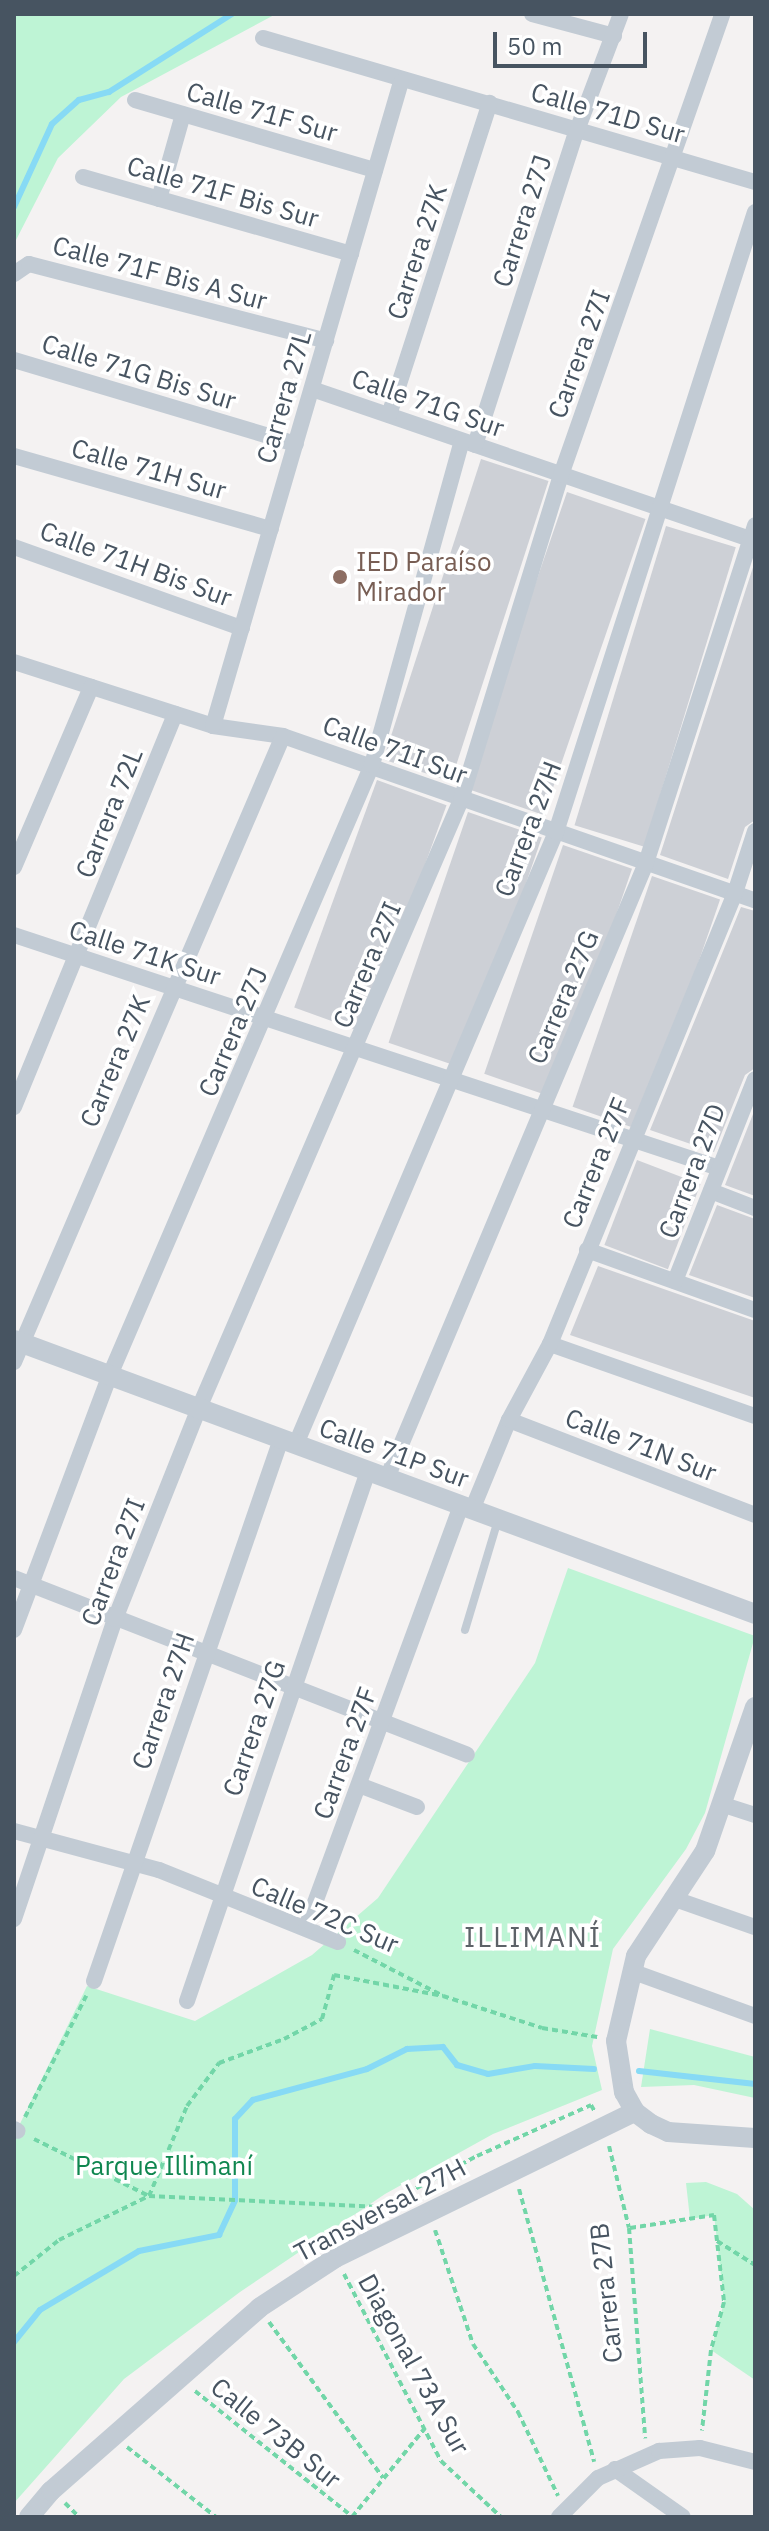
<!DOCTYPE html>
<html>
<head>
<meta charset="utf-8">
<style>
	body { margin:0 }
	#map { position:relative; width:769px; height:2531px; overflow:hidden; background:#f4f2f2; font-family:"IBM Plex Sans",sans-serif }
	div>[style] { position:absolute }
	[style*='--x'] { left:calc(var(--x)*1px); top:calc(var(--y)*1px); width:calc(var(--w)*1px); rotate:calc(var(--a)*1deg) }
	.green>* { inset:0; background:#bef4d5 }
	.stream>* { height:6px; margin:-3px; padding:0 3px; transform-origin:3px; border-radius:3px; background:#87daf5 }
	.building>* { inset:0; background:#cdd0d6; transform-origin:0 0 }
	.path>* { height:4px; margin-top:-2px; transform-origin:0; background:repeating-linear-gradient(90deg,#72d6a8 0 6px,transparent 0 10px) }
	.service>* { height:8px; margin:-4px; padding:0 4px; transform-origin:4px; border-radius:4px; background:#c2cbd4 }
	.minor>* { height:16px; margin:-8px; padding:0 8px; transform-origin:8px; border-radius:8px; background:#c2cbd4 }
	.tertiary>* { height:20px; margin:-10px; padding:0 10px; transform-origin:10px; border-radius:10px; background:#c2cbd4 }
	.dots>* { width:22px; height:22px; translate:-50% -50%; box-sizing:border-box; border:4px solid #fff; border-radius:50% }
	span { translate:-50% -50%; white-space:nowrap; text-align:center; line-height:1.15; -webkit-text-stroke:7px #fff; paint-order:stroke }
	.street-label { font-size:26px; color:#475461 }
	.education-label { font-size:26px; color:#785e54 }
	.left { translate:0 -50%; text-align:left }
	.park-label { font-size:26px; color:#0f864f }
	.neighbourhood-label { font-size:28px; color:#5d6268; letter-spacing:2px }
	.frame { position:absolute; inset:0; border:16px solid #475461; pointer-events:none }
	.scale { position:absolute; left:493px; top:32px; width:154px; height:36px; box-sizing:border-box; border:4px solid #475461; border-top:0; padding-left:10px; font-size:24px; line-height:28px; white-space:nowrap; color:#475461; -webkit-text-stroke:6px #fff; paint-order:stroke }
</style>
</head>
<body>
<div id="map">
	<div class="green">
		<div style="clip-path:polygon(14px 14px,276px 14px,121px 97px,58px 158px,14px 244px)"></div>
		<div style="clip-path:polygon(568px 1568px,755px 1636px,705px 1813px,686px 1849px,613px 1949px,592px 2046px,602px 2090px,493px 2134px,385px 2194px,240px 2292px,124px 2379px,14px 2503px,14px 2136px,87px 1986px,195px 2021px,312px 1955px,378px 1898px,535px 1663px)"></div>
		<div style="clip-path:polygon(650px 2029px,755px 2057px,755px 2098px,694px 2085px,641px 2087px)"></div>
		<div style="clip-path:polygon(706px 2182px,737px 2194px,755px 2210px,755px 2380px,711px 2350px,724px 2302px,714px 2215px,690px 2219px,686px 2183px)"></div>
	</div>
	<div class="stream">
		<div style="--x:14;--y:207;--w:91;--a:-65.4"></div>
		<div style="--x:52;--y:124;--w:36;--a:-42"></div>
		<div style="--x:79;--y:100;--w:31;--a:-15"></div>
		<div style="--x:109;--y:92;--w:146;--a:-32.4"></div>
		<div style="--x:639;--y:2071;--w:117;--a:6.4"></div>
		<div style="--x:14;--y:2342;--w:41;--a:-50.9"></div>
		<div style="--x:40;--y:2310;--w:115;--a:-30.8"></div>
		<div style="--x:139;--y:2251;--w:82;--a:-11.3"></div>
		<div style="--x:219;--y:2235;--w:38;--a:-65"></div>
		<div style="--x:235;--y:2200;--w:81;--a:-90"></div>
		<div style="--x:235;--y:2119;--w:26;--a:-47"></div>
		<div style="--x:253;--y:2100;--w:118;--a:-15.2"></div>
		<div style="--x:367;--y:2069;--w:45;--a:-26.6"></div>
		<div style="--x:407;--y:2049;--w:36;--a:-3"></div>
		<div style="--x:443;--y:2047;--w:23;--a:52"></div>
		<div style="--x:457;--y:2065;--w:32;--a:16"></div>
		<div style="--x:488;--y:2074;--w:48;--a:-9.7"></div>
		<div style="--x:535;--y:2066;--w:59;--a:2.9"></div>
	</div>
	<div class="building">
		<div style="left:481px;top:459px;width:71px;height:316px;rotate:18deg"></div>
		<div style="left:567px;top:492px;width:83px;height:313px;rotate:19deg"></div>
		<div style="left:666px;top:526px;width:73px;height:313px;rotate:17deg"></div>
		<div style="clip-path:polygon(755px 561px,755px 820px,745px 827px,728px 879px,660px 855px)"></div>
		<div style="left:377px;top:780px;width:74px;height:242px;rotate:20deg"></div>
		<div style="left:468px;top:812px;width:78px;height:244px;rotate:19deg"></div>
		<div style="left:563px;top:845px;width:73px;height:242px;rotate:19deg"></div>
		<div style="left:652px;top:876px;width:72px;height:244px;rotate:19deg"></div>
		<div style="clip-path:polygon(741px 907px,755px 911px,755px 1068px,745px 1075px,714px 1152px,650px 1130px)"></div>
		<div style="clip-path:polygon(755px 1109px,755px 1196px,725px 1185px)"></div>
		<div style="left:637px;top:1160px;width:68px;height:91px;rotate:21deg"></div>
		<div style="clip-path:polygon(717px 1205px,755px 1219px,755px 1298px,689px 1275px)"></div>
		<div style="clip-path:polygon(598px 1266px,755px 1321px,755px 1398px,570px 1335px)"></div>
	</div>
	<div class="path">
		<div style="--x:354;--y:1950;--w:100;--a:27.3"></div>
		<div style="--x:443;--y:1996;--w:104;--a:17.9"></div>
		<div style="--x:542;--y:2028;--w:56;--a:9.3"></div>
		<div style="--x:25;--y:2117;--w:136;--a:-63.2"></div>
		<div style="--x:34;--y:2139;--w:128;--a:26.4"></div>
		<div style="--x:149;--y:2196;--w:232;--a:2.7"></div>
		<div style="--x:381;--y:2207;--w:109;--a:-28"></div>
		<div style="--x:477;--y:2156;--w:125;--a:-24.1"></div>
		<div style="--x:591;--y:2105;--w:8;--a:60"></div>
		<div style="--x:609;--y:2146;--w:84;--a:76.3"></div>
		<div style="--x:629;--y:2228;--w:211;--a:85.6"></div>
		<div style="--x:519;--y:2189;--w:283;--a:74.6"></div>
		<div style="--x:630;--y:2228;--w:85;--a:-8.8"></div>
		<div style="--x:714;--y:2215;--w:88;--a:83.4"></div>
		<div style="--x:724;--y:2302;--w:50;--a:105.2"></div>
		<div style="--x:711;--y:2350;--w:81;--a:96.4"></div>
		<div style="--x:435;--y:2230;--w:120;--a:71.6"></div>
		<div style="--x:473;--y:2344;--w:82;--a:56.5"></div>
		<div style="--x:518;--y:2412;--w:93;--a:64.5"></div>
		<div style="--x:717;--y:2241;--w:45;--a:32.3"></div>
		<div style="--x:344;--y:2274;--w:211;--a:62.6"></div>
		<div style="--x:441;--y:2461;--w:82;--a:43"></div>
		<div style="--x:14;--y:2276;--w:58;--a:-38.7"></div>
		<div style="--x:59;--y:2240;--w:100;--a:-26.1"></div>
		<div style="--x:149;--y:2196;--w:98;--a:-67.1"></div>
		<div style="--x:187;--y:2106;--w:54;--a:-53.3"></div>
		<div style="--x:219;--y:2063;--w:69;--a:-20.3"></div>
		<div style="--x:284;--y:2039;--w:43;--a:-27.8"></div>
		<div style="--x:322;--y:2019;--w:46;--a:-74.7"></div>
		<div style="--x:334;--y:1975;--w:111;--a:10.9"></div>
		<div style="--x:269;--y:2322;--w:193;--a:53.8"></div>
		<div style="--x:195;--y:2391;--w:202;--a:38.6"></div>
		<div style="--x:127;--y:2447;--w:113;--a:38.2"></div>
		<div style="--x:65;--y:2503;--w:20;--a:45"></div>
		<div style="--x:352;--y:2517;--w:115;--a:-50.6"></div>
	</div>
	<div class="service">
		<div style="--x:465;--y:1630;--w:115;--a:-73.3"></div>
	</div>
	<div class="minor">
		<div style="--x:532;--y:14;--w:85;--a:15"></div>
		<div style="--x:263;--y:38;--w:513;--a:16.31"></div>
		<div style="--x:135;--y:100;--w:250;--a:16.3"></div>
		<div style="--x:83;--y:177;--w:279;--a:16"></div>
		<div style="--x:159;--y:199;--w:88;--a:-74.2"></div>
		<div style="--x:14;--y:274;--w:18;--a:-34"></div>
		<div style="--x:29;--y:264;--w:307;--a:14.5"></div>
		<div style="--x:14;--y:360;--w:294;--a:16.6"></div>
		<div style="--x:312;--y:389;--w:468;--a:18.9"></div>
		<div style="--x:389;--y:415;--w:328;--a:-72.1"></div>
		<div style="--x:475;--y:445;--w:328;--a:-72.1"></div>
		<div style="--x:576;--y:133;--w:127;--a:-69.3"></div>
		<div style="--x:14;--y:456;--w:267;--a:15.9"></div>
		<div style="--x:14;--y:547;--w:242;--a:19.6"></div>
		<div style="--x:14;--y:662;--w:209;--a:17.8"></div>
		<div style="--x:213;--y:726;--w:71;--a:8.1"></div>
		<div style="--x:283;--y:736;--w:500;--a:19.2"></div>
		<div style="--x:213;--y:726;--w:671;--a:-73.73"></div>
		<div style="--x:14;--y:867;--w:196;--a:-66.8"></div>
		<div style="--x:14;--y:935;--w:739;--a:18.29"></div>
		<div style="--x:14;--y:1107;--w:425;--a:-67.7"></div>
		<div style="--x:711;--y:1191;--w:47;--a:21.1"></div>
		<div style="--x:587;--y:1250;--w:178;--a:19.7"></div>
		<div style="--x:675;--y:1281;--w:217;--a:-68.4"></div>
		<div style="--x:550;--y:1344;--w:217;--a:19.4"></div>
		<div style="--x:14;--y:1362;--w:681;--a:-66.75"></div>
		<div style="--x:509;--y:1420;--w:264;--a:21.1"></div>
		<div style="--x:296;--y:1444;--w:665;--a:-66.98"></div>
		<div style="--x:556;--y:832;--w:651;--a:-72.21"></div>
		<div style="--x:387;--y:1478;--w:667;--a:-67.16"></div>
		<div style="--x:646;--y:863;--w:355;--a:-72.1"></div>
		<div style="--x:472;--y:1510;--w:97;--a:-67.7"></div>
		<div style="--x:509;--y:1420;--w:86;--a:-61.7"></div>
		<div style="--x:550;--y:1344;--w:487;--a:-67.7"></div>
		<div style="--x:735;--y:893;--w:65;--a:-72.1"></div>
		<div style="--x:14;--y:1578;--w:486;--a:21.3"></div>
		<div style="--x:14;--y:1630;--w:272;--a:-69.4"></div>
		<div style="--x:110;--y:1375;--w:664;--a:-66.76"></div>
		<div style="--x:372;--y:765;--w:336;--a:-74.5"></div>
		<div style="--x:359;--y:1785;--w:62;--a:20.8"></div>
		<div style="--x:724;--y:1805;--w:33;--a:18"></div>
		<div style="--x:14;--y:1831;--w:150;--a:15.1"></div>
		<div style="--x:159;--y:1870;--w:193;--a:21.9"></div>
		<div style="--x:672;--y:1898;--w:88;--a:19.3"></div>
		<div style="--x:14;--y:1919;--w:317;--a:-71.4"></div>
		<div style="--x:115;--y:1619;--w:227;--a:-68.3"></div>
		<div style="--x:199;--y:1408;--w:662;--a:-66.69"></div>
		<div style="--x:461;--y:800;--w:340;--a:-72.9"></div>
		<div style="--x:561;--y:475;--w:488;--a:-70.7"></div>
		<div style="--x:306;--y:1927;--w:449;--a:-69.8"></div>
		<div style="--x:631;--y:1971;--w:132;--a:19.9"></div>
		<div style="--x:94;--y:1981;--w:573;--a:-70.96"></div>
		<div style="--x:187;--y:2001;--w:560;--a:-71.14"></div>
		<div style="--x:14;--y:2129;--w:4;--a:27"></div>
		<div style="--x:615;--y:2469;--w:83;--a:35.2"></div>
		<div style="--x:559;--y:2517;--w:55;--a:-45"></div>
		<div style="--x:598;--y:2478;--w:67;--a:-23.9"></div>
		<div style="--x:659;--y:2451;--w:41;--a:-4.2"></div>
		<div style="--x:700;--y:2448;--w:57;--a:14.3"></div>
	</div>
	<div class="tertiary">
		<div style="--x:14;--y:1340;--w:790;--a:20.29"></div>
		<div style="--x:755;--y:1707;--w:152;--a:109.1"></div>
		<div style="--x:705;--y:1851;--w:126;--a:123.3"></div>
		<div style="--x:636;--y:1956;--w:87;--a:103.2"></div>
		<div style="--x:616;--y:2041;--w:52;--a:81.1"></div>
		<div style="--x:624;--y:2092;--w:23;--a:61"></div>
		<div style="--x:635;--y:2112;--w:20;--a:37"></div>
		<div style="--x:651;--y:2124;--w:19;--a:25"></div>
		<div style="--x:668;--y:2132;--w:87;--a:3.9"></div>
		<div style="--x:29;--y:2517;--w:34;--a:-50"></div>
		<div style="--x:51;--y:2491;--w:277;--a:-41.3"></div>
		<div style="--x:259;--y:2308;--w:91;--a:-33.3"></div>
		<div style="--x:335;--y:2258;--w:334;--a:-26"></div>
	</div>
	<div class="dots">
		<div style="left:340px;top:577px;background:#8d6e63"></div>
	</div>
	<div class="street-label">
		<span style="left:262px;top:112px;rotate:16deg">Calle 71F Sur</span>
		<span style="left:608px;top:113px;rotate:16deg">Calle 71D Sur</span>
		<span style="left:223px;top:192px;rotate:16deg">Calle 71F Bis Sur</span>
		<span style="left:522px;top:221px;rotate:-72deg">Carrera 27J</span>
		<span style="left:417px;top:252px;rotate:-72deg">Carrera 27K</span>
		<span style="left:160px;top:273px;rotate:15deg">Calle 71F Bis A Sur</span>
		<span style="left:579px;top:354px;rotate:-70deg">Carrera 27I</span>
		<span style="left:139px;top:372px;rotate:17deg">Calle 71G Bis Sur</span>
		<span style="left:284px;top:397px;rotate:-74deg">Carrera 27L</span>
		<span style="left:428px;top:403px;rotate:19deg">Calle 71G Sur</span>
		<span style="left:149px;top:469px;rotate:16deg">Calle 71H Sur</span>
		<span style="left:136px;top:564px;rotate:20deg">Calle 71H Bis Sur</span>
		<span style="left:395px;top:750px;rotate:20deg">Calle 71I Sur</span>
		<span style="left:109px;top:813px;rotate:-68deg">Carrera 72L</span>
		<span style="left:528px;top:829px;rotate:-69deg">Carrera 27H</span>
		<span style="left:145px;top:953px;rotate:18deg">Calle 71K Sur</span>
		<span style="left:367px;top:965px;rotate:-67deg">Carrera 27I</span>
		<span style="left:563px;top:997px;rotate:-67deg">Carrera 27G</span>
		<span style="left:233px;top:1032px;rotate:-67deg">Carrera 27J</span>
		<span style="left:115px;top:1061px;rotate:-67deg">Carrera 27K</span>
		<span style="left:596px;top:1163px;rotate:-68deg">Carrera 27F</span>
		<span style="left:692px;top:1171px;rotate:-69deg">Carrera 27D</span>
		<span style="left:641px;top:1445px;rotate:21deg">Calle 71N Sur</span>
		<span style="left:394px;top:1453px;rotate:20deg">Calle 71P Sur</span>
		<span style="left:113px;top:1562px;rotate:-69deg">Carrera 27I</span>
		<span style="left:163px;top:1701px;rotate:-71deg">Carrera 27H</span>
		<span style="left:254px;top:1728px;rotate:-71deg">Carrera 27G</span>
		<span style="left:345px;top:1753px;rotate:-70deg">Carrera 27F</span>
		<span style="left:325px;top:1915px;rotate:23deg">Calle 72C Sur</span>
		<span style="left:380px;top:2210px;rotate:-28deg">Transversal 27H</span>
		<span style="left:606px;top:2293px;rotate:-96deg">Carrera 27B</span>
		<span style="left:414px;top:2364px;rotate:61deg">Diagonal 73A Sur</span>
		<span style="left:276px;top:2433px;rotate:39deg">Calle 73B Sur</span>
	</div>
	<div class="education-label">
		<span class="left" style="left:356px;top:577px">IED Paraíso<br>Mirador</span>
	</div>
	<div class="park-label">
		<span style="left:164px;top:2166px">Parque Illimaní</span>
	</div>
	<div class="neighbourhood-label">
		<span style="left:533px;top:1937px">ILLIMANÍ</span>
	</div>
	<div class="frame"></div>
	<div class="scale">50 m</div>
</div>
</body>
</html>
